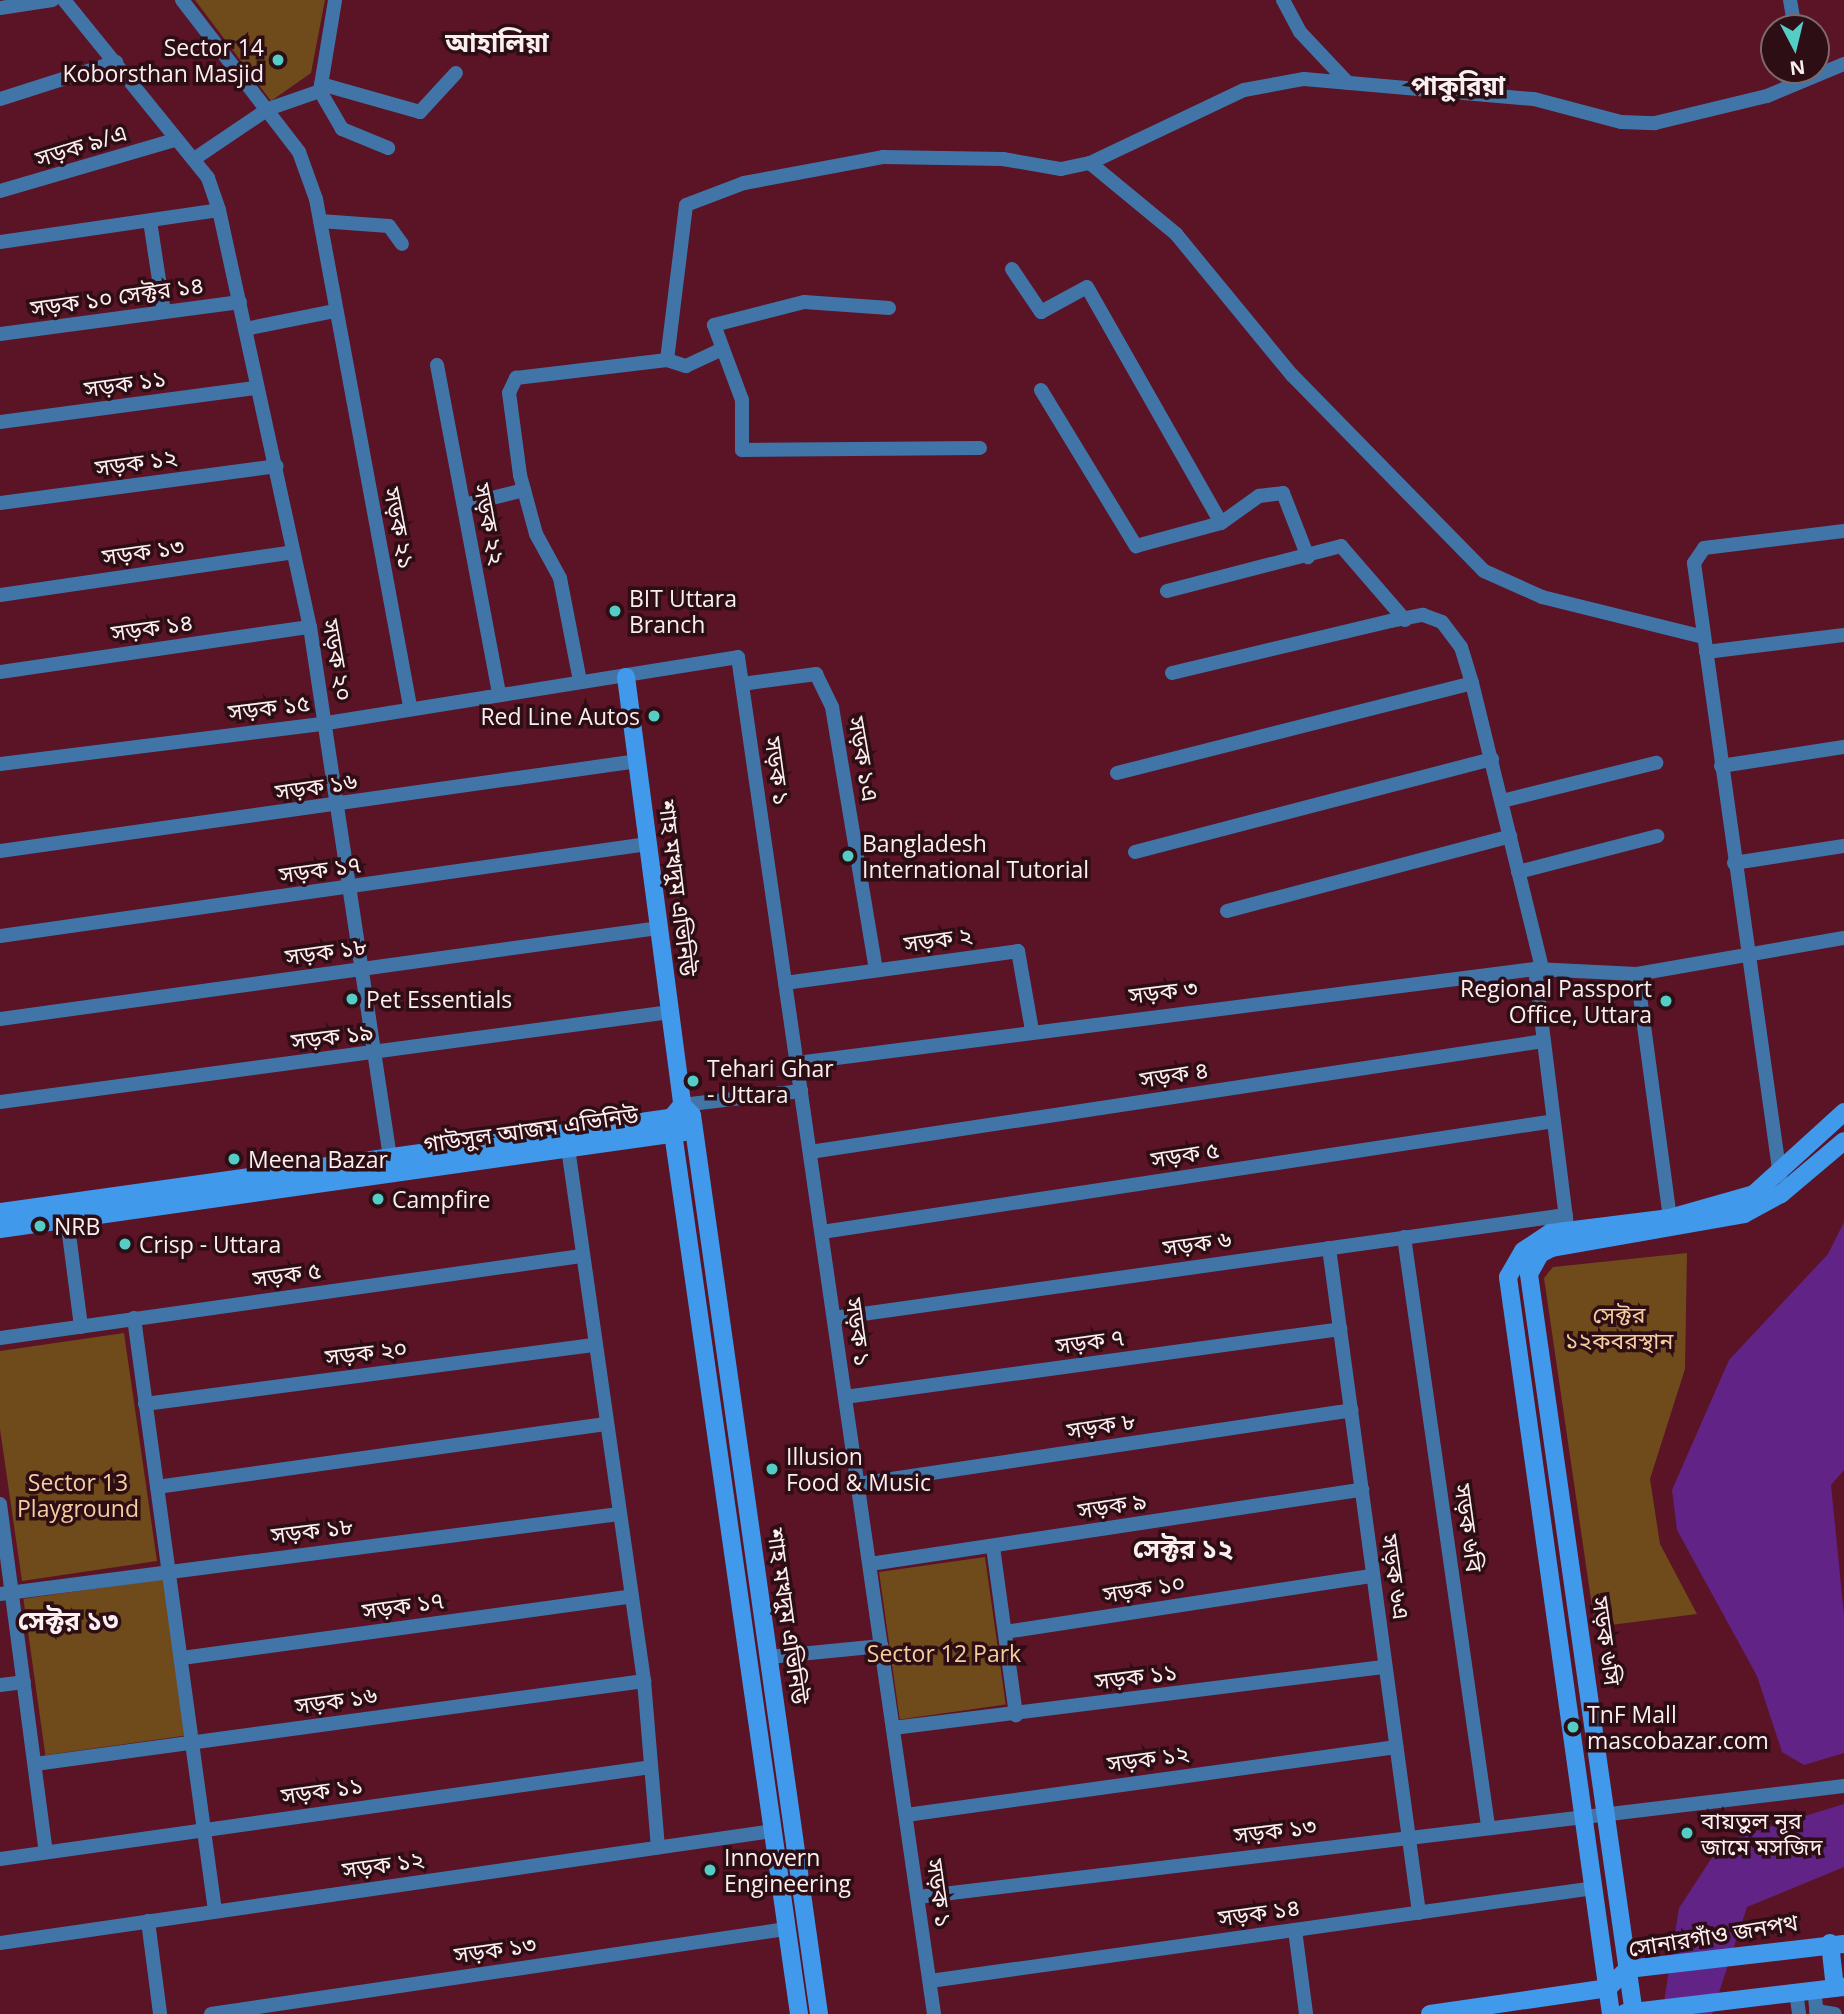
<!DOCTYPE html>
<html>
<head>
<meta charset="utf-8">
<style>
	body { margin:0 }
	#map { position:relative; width:1844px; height:2014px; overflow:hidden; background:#5b1326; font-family:"Open Sans","Noto Sans Bengali",sans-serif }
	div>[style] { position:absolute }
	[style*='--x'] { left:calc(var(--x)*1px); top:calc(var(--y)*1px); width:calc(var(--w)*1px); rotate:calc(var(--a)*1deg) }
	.green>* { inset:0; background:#6f4a1a; transform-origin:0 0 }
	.water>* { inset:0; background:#612486 }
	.street>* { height:14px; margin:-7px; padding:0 7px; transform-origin:7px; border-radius:7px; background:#4175a8 }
	.secondary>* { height:18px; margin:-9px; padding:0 9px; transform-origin:9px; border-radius:9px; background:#4199eb }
	.dots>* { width:19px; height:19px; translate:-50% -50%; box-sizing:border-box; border:4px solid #2d0e14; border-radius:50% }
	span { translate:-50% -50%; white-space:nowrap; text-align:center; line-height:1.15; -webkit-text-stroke:7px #2d0e14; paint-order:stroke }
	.poi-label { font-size:23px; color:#f9eff0 }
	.right { translate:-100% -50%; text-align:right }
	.left { translate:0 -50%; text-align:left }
	.street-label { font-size:23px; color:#f9eff0 }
	.park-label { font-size:23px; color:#f5cd9f }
	.quarter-label { font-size:26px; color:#f9eff0; font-weight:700 }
	.north { position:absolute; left:1760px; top:14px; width:70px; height:70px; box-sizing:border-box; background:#2d0e14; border:2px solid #7f686c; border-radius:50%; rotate:173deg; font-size:19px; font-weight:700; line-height:28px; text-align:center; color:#f9eff0 }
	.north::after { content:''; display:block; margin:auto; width:24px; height:32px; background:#54cdc6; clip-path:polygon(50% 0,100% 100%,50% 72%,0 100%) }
</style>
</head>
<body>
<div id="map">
	<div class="green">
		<div style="clip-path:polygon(195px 0,325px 0,311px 73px,271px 101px)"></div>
		<div style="clip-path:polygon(1687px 1253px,1685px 1369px,1650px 1479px,1660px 1544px,1697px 1614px,1595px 1627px,1544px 1278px,1553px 1267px)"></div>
		<div style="clip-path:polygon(124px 1333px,157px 1561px,22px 1581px,0 1429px,0 1351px)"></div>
		<div style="left:985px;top:1557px;width:149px;height:107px;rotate:82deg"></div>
		<div style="left:164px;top:1579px;width:158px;height:142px;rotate:82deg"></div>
	</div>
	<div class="water">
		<div style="clip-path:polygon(1844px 1222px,1844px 1470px,1831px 1485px,1844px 1615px,1844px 1753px,1804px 1765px,1782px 1752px,1757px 1676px,1677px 1530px,1672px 1490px,1729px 1360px,1828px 1254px)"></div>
		<div style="clip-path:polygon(1844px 1804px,1844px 1867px,1747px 1907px,1712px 2014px,1662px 2014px,1679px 1908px,1717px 1850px,1740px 1836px)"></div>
	</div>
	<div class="street">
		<div style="--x:64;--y:0;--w:229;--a:51"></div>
		<div style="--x:208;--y:178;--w:34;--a:71"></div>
		<div style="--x:219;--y:210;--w:427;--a:77.7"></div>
		<div style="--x:310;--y:627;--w:536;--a:81.42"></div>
		<div style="--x:182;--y:0;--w:192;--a:52.4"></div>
		<div style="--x:299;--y:152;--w:50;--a:70.1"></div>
		<div style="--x:316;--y:199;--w:516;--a:79.5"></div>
		<div style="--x:1283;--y:0;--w:36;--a:62"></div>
		<div style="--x:1300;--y:32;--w:70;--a:46.7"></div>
		<div style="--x:1790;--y:0;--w:28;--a:80"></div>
		<div style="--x:0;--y:8;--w:53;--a:-8.7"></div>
		<div style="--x:321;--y:84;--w:103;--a:15.8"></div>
		<div style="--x:420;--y:112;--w:53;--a:-47.3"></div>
		<div style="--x:320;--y:91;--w:44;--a:59.9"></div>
		<div style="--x:342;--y:129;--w:50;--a:22.4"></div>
		<div style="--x:0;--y:99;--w:122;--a:-17.7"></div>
		<div style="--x:194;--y:159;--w:89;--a:-34"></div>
		<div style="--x:268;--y:109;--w:55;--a:-19.1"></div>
		<div style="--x:320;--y:91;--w:92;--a:-80.6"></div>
		<div style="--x:1090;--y:163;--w:112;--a:39.5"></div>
		<div style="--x:1176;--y:234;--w:183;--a:50.6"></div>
		<div style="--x:1292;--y:375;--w:274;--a:45.6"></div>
		<div style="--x:1484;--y:571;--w:64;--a:24.1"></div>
		<div style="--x:1542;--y:597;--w:167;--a:13.9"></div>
		<div style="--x:0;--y:191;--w:181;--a:-16.3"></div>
		<div style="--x:150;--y:221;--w:92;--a:81.3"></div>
		<div style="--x:320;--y:221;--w:69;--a:4.1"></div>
		<div style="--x:389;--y:226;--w:22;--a:54"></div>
		<div style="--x:0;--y:242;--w:221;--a:-8.3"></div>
		<div style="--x:1012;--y:269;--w:52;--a:56"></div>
		<div style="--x:1041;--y:312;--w:52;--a:-28.5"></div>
		<div style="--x:1087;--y:287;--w:271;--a:60.4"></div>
		<div style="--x:889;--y:308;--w:85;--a:-176"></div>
		<div style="--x:804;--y:302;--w:93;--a:165.7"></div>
		<div style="--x:714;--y:325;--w:80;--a:69.5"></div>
		<div style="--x:742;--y:400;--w:50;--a:90"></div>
		<div style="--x:742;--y:450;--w:238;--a:-0.5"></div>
		<div style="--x:245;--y:329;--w:92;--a:-11.3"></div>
		<div style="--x:0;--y:334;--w:242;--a:-7.6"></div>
		<div style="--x:667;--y:360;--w:156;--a:-83"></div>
		<div style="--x:686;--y:205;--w:62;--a:-20.8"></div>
		<div style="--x:744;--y:183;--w:141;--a:-10.6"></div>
		<div style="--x:883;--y:157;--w:120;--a:1"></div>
		<div style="--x:1003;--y:159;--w:59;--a:9.8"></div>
		<div style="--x:1061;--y:169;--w:30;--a:-12"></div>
		<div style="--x:1090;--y:163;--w:170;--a:-25.4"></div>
		<div style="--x:1244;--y:90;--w:61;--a:-10.4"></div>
		<div style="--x:1304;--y:79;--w:231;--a:5"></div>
		<div style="--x:1534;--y:99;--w:90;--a:14.8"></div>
		<div style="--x:1621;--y:122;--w:34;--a:2"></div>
		<div style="--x:1655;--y:123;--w:115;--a:-13.6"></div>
		<div style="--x:1767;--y:96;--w:83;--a:-22.6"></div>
		<div style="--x:437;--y:365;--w:333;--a:79.3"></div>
		<div style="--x:1041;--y:390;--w:183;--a:58.7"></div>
		<div style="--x:1136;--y:546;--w:88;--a:-15.1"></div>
		<div style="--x:1221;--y:523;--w:47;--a:-35.4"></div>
		<div style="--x:1259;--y:496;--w:24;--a:-7"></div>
		<div style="--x:1283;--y:493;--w:69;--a:68.7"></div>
		<div style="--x:0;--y:422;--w:257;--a:-7.6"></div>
		<div style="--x:0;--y:503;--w:279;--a:-7.6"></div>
		<div style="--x:464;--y:505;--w:62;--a:-14"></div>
		<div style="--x:1167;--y:591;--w:180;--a:-14.5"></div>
		<div style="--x:1341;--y:546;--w:98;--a:49.1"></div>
		<div style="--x:0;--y:595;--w:296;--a:-8.3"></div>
		<div style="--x:1706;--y:652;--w:139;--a:-7"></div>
		<div style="--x:0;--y:672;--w:313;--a:-8.3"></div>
		<div style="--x:1172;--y:673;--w:225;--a:-13.4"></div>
		<div style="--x:1391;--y:621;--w:33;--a:-11"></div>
		<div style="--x:1423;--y:615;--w:20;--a:20"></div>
		<div style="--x:1442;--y:622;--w:31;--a:53"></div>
		<div style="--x:1461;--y:647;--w:38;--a:73"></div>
		<div style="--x:1472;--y:683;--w:293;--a:76.2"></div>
		<div style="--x:580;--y:681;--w:105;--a:-101"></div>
		<div style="--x:560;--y:578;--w:50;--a:-118.6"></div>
		<div style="--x:536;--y:534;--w:61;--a:-105.2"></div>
		<div style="--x:520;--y:475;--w:83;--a:-97.6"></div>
		<div style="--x:509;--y:393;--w:17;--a:-65"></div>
		<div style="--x:516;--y:378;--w:152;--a:-6.8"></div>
		<div style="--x:667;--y:360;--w:20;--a:18"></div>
		<div style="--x:686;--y:366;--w:38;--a:-25"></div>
		<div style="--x:742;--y:684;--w:75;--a:-7.7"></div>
		<div style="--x:816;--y:674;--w:37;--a:64"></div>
		<div style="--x:832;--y:707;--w:267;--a:80.5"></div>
		<div style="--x:0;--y:764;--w:330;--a:-7.1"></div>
		<div style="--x:327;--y:723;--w:416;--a:-9.1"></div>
		<div style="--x:738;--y:657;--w:1371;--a:81.78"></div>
		<div style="--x:1721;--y:766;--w:124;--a:-8.8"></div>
		<div style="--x:1117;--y:773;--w:366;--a:-14.2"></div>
		<div style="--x:1502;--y:801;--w:159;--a:-13.9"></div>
		<div style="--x:0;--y:851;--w:644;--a:-8.03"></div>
		<div style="--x:1135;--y:852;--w:369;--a:-14.6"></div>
		<div style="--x:1734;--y:863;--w:111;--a:-8.8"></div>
		<div style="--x:1518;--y:872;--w:144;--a:-14.5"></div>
		<div style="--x:1227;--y:911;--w:293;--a:-14.8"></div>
		<div style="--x:0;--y:936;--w:654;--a:-8.09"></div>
		<div style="--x:1535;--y:969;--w:258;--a:82.9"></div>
		<div style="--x:1637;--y:974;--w:246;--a:82.3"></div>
		<div style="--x:785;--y:983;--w:235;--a:-7.8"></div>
		<div style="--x:1018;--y:951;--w:80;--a:80"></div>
		<div style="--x:0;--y:1019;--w:664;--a:-7.87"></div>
		<div style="--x:797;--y:1063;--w:744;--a:-7.26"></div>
		<div style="--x:1535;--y:969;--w:102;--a:2.8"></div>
		<div style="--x:1637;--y:974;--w:210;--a:-9.9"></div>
		<div style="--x:0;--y:1102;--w:676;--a:-7.65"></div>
		<div style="--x:682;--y:1105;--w:120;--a:-6.7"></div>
		<div style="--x:568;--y:1148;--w:538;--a:81.88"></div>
		<div style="--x:644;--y:1681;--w:167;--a:85.2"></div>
		<div style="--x:810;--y:1152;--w:742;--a:-8.6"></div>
		<div style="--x:1780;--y:1176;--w:619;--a:-97.99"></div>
		<div style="--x:1694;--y:563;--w:18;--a:-56"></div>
		<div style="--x:1704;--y:548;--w:141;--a:-6.9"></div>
		<div style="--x:66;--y:1211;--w:117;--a:82.6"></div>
		<div style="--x:822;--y:1232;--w:740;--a:-8.62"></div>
		<div style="--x:1404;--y:1237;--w:595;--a:81.88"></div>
		<div style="--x:1329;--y:1248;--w:671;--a:82.29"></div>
		<div style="--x:134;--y:1318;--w:599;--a:82.22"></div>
		<div style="--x:834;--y:1318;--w:739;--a:-8.01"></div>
		<div style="--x:0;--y:1338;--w:587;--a:-8.03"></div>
		<div style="--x:845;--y:1397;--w:500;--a:-7.8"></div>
		<div style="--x:145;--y:1404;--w:452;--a:-7.5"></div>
		<div style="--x:858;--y:1484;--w:499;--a:-8.5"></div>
		<div style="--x:157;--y:1487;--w:453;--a:-8"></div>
		<div style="--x:0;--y:1504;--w:351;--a:82.5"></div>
		<div style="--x:993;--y:1547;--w:170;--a:82.2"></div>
		<div style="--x:870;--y:1564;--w:498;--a:-8.6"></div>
		<div style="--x:0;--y:1594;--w:624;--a:-7.36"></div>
		<div style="--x:1005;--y:1632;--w:372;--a:-8.7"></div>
		<div style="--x:769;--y:1657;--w:113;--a:-5.6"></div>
		<div style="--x:182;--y:1658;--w:451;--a:-7.8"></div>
		<div style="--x:0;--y:1685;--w:24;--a:-7"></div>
		<div style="--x:893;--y:1728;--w:496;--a:-7.1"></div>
		<div style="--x:35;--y:1764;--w:615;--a:-7.76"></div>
		<div style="--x:906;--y:1815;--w:495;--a:-7.9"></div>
		<div style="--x:0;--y:1859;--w:657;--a:-8.04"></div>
		<div style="--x:918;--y:1897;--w:933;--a:-6.84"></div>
		<div style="--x:148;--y:1921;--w:94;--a:82.6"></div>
		<div style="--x:1295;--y:1930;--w:85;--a:82.5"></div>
		<div style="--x:0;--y:1943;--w:780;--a:-8.25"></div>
		<div style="--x:930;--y:1981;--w:670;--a:-7.97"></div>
		<div style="--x:1814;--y:1990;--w:24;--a:83"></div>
		<div style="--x:1796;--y:1992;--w:22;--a:82"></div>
		<div style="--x:1816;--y:2011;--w:19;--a:9"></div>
		<div style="--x:211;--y:2014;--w:581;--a:-8.41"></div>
	</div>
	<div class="secondary">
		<div style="--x:626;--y:677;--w:432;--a:82.5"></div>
		<div style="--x:682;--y:1105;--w:14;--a:45"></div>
		<div style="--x:692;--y:1115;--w:908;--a:81.96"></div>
		<div style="--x:682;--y:1105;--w:17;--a:130"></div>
		<div style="--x:671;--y:1118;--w:15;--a:82"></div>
		<div style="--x:673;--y:1133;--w:890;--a:81.86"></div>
		<div style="--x:0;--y:1212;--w:690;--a:-8"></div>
		<div style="--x:0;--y:1229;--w:691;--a:-8.07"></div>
		<div style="--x:1830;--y:1943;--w:45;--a:83.7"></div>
		<div style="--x:1625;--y:2013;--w:221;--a:-6.8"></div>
		<div style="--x:1430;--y:2014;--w:180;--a:-8.3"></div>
		<div style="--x:1608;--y:1988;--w:28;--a:-44"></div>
		<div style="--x:1628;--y:1969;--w:217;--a:-6.6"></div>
		<div style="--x:1611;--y:2014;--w:744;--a:-97.96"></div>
		<div style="--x:1508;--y:1277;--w:30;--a:-60"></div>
		<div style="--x:1523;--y:1251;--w:32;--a:-34"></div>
		<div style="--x:1550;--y:1233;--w:121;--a:-7.1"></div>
		<div style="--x:1670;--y:1218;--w:87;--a:-15.9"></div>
		<div style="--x:1754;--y:1194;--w:122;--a:-42.3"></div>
		<div style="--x:1634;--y:2014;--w:747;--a:-98.08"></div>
		<div style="--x:1529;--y:1274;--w:23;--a:-61"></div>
		<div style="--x:1540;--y:1254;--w:13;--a:-27"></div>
		<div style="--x:1552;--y:1248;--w:195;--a:-10"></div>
		<div style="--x:1744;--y:1214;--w:42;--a:-28.4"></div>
		<div style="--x:1781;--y:1194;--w:82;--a:-40.1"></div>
	</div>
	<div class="dots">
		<div style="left:278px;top:60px;background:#54cdc6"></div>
		<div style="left:615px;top:611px;background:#54cdc6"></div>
		<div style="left:654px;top:716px;background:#54cdc6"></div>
		<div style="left:848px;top:856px;background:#54cdc6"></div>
		<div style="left:352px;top:999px;background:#54cdc6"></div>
		<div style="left:1666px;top:1001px;background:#54cdc6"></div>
		<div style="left:693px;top:1081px;background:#54cdc6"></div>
		<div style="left:234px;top:1159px;background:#54cdc6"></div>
		<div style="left:378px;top:1199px;background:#54cdc6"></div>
		<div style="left:40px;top:1226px;background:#54cdc6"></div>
		<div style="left:125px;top:1244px;background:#54cdc6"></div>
		<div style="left:772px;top:1469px;background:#54cdc6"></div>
		<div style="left:1573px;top:1727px;background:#54cdc6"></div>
		<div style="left:1687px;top:1833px;background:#54cdc6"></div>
		<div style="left:710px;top:1870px;background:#54cdc6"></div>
	</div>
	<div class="poi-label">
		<span class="right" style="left:264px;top:60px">Sector 14<br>Koborsthan Masjid</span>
		<span class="left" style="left:629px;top:611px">BIT Uttara<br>Branch</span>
		<span class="right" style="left:640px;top:716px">Red Line Autos</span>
		<span class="left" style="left:862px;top:856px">Bangladesh<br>International Tutorial</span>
		<span class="right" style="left:1652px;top:1001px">Regional Passport<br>Office, Uttara</span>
		<span class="left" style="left:366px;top:999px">Pet Essentials</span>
		<span class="left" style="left:707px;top:1081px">Tehari Ghar<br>- Uttara</span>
		<span class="left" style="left:248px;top:1159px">Meena Bazar</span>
		<span class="left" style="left:392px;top:1199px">Campfire</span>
		<span class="left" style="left:54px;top:1226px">NRB</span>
		<span class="left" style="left:139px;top:1244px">Crisp - Uttara</span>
		<span class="left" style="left:786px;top:1469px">Illusion<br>Food &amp; Music</span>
		<span class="left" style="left:1587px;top:1727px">TnF Mall<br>mascobazar.com</span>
		<span class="left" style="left:1701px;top:1833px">বায়তুল নূর<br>জামে মসজিদ</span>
		<span class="left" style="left:724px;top:1870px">Innovern<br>Engineering</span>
	</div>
	<div class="street-label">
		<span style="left:81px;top:145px;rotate:-17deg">সড়ক ৯/এ</span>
		<span style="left:117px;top:296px;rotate:-8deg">সড়ক ১০ সেক্টর ১৪</span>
		<span style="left:125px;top:383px;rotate:-8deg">সড়ক ১১</span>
		<span style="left:136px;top:462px;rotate:-8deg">সড়ক ১২</span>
		<span style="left:490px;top:524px;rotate:79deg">সড়ক ২২</span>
		<span style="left:400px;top:528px;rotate:79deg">সড়ক ২১</span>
		<span style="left:143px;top:551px;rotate:-8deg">সড়ক ১৩</span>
		<span style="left:152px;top:627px;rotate:-8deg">সড়ক ১৪</span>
		<span style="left:338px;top:660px;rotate:80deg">সড়ক ২০</span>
		<span style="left:269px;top:707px;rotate:-7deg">সড়ক ১৫</span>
		<span style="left:864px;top:759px;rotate:80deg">সড়ক ১এ</span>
		<span style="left:778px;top:771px;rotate:82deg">সড়ক ১</span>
		<span style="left:316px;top:786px;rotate:-8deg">সড়ক ১৬</span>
		<span style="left:320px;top:869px;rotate:-8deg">সড়ক ১৭</span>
		<span style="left:678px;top:888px;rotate:83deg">শাহ মখদুম এভিনিউ</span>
		<span style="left:938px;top:939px;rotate:-8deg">সড়ক ২</span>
		<span style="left:326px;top:951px;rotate:-8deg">সড়ক ১৮</span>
		<span style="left:1163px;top:991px;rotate:-7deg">সড়ক ৩</span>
		<span style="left:332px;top:1036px;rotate:-7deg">সড়ক ১৯</span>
		<span style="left:1174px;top:1074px;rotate:-9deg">সড়ক ৪</span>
		<span style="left:531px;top:1129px;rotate:-8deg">গাউসুল আজম এভিনিউ</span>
		<span style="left:1185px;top:1154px;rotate:-9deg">সড়ক ৫</span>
		<span style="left:1197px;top:1243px;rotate:-8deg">সড়ক ৬</span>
		<span style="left:287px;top:1274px;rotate:-8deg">সড়ক ৫</span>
		<span style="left:859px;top:1332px;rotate:82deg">সড়ক ১</span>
		<span style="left:1090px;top:1341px;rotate:-8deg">সড়ক ৭</span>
		<span style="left:366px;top:1352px;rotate:-7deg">সড়ক ২০</span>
		<span style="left:1101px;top:1425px;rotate:-9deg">সড়ক ৮</span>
		<span style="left:1112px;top:1505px;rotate:-9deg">সড়ক ৯</span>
		<span style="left:1469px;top:1528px;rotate:82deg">সড়ক ৬বি</span>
		<span style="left:312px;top:1530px;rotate:-7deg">সড়ক ১৮</span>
		<span style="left:1396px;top:1577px;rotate:82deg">সড়ক ৬এ</span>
		<span style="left:1144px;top:1588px;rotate:-9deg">সড়ক ১০</span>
		<span style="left:403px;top:1605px;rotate:-8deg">সড়ক ১৭</span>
		<span style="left:788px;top:1616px;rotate:82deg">শাহ মখদুম এভিনিউ</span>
		<span style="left:1607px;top:1641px;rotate:82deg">সড়ক ৬সি</span>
		<span style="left:1136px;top:1676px;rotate:-7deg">সড়ক ১১</span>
		<span style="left:336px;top:1700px;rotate:-8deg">সড়ক ১৬</span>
		<span style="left:1148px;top:1758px;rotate:-8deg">সড়ক ১২</span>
		<span style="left:322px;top:1790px;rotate:-8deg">সড়ক ১১</span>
		<span style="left:1275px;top:1830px;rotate:-7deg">সড়ক ১৩</span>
		<span style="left:383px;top:1864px;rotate:-8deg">সড়ক ১২</span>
		<span style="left:940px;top:1893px;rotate:82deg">সড়ক ১</span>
		<span style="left:1259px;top:1912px;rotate:-8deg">সড়ক ১৪</span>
		<span style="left:1713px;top:1935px;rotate:-9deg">সোনারগাঁও জনপথ</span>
		<span style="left:495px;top:1949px;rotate:-8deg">সড়ক ১৩</span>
	</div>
	<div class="park-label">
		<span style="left:1619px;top:1327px">সেক্টর<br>১২কবরস্থান</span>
		<span style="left:78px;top:1495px">Sector 13<br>Playground</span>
		<span style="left:944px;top:1653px">Sector 12 Park</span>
	</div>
	<div class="quarter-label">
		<span style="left:497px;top:43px">আহালিয়া</span>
		<span style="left:1458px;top:86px">পাকুরিয়া</span>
		<span style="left:1183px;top:1549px">সেক্টর ১২</span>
		<span style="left:68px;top:1621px">সেক্টর ১৩</span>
	</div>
	<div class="north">N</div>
</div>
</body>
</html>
